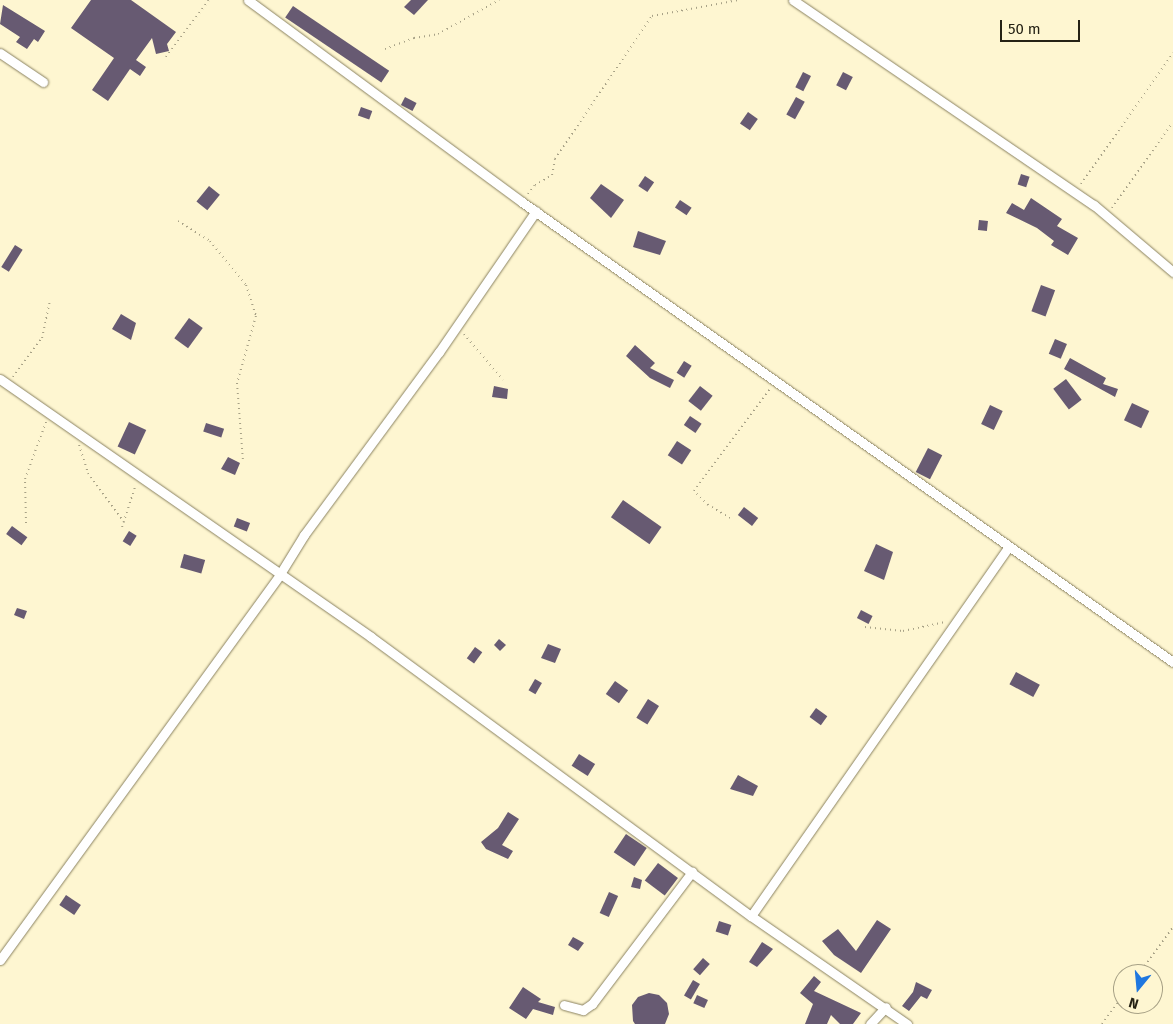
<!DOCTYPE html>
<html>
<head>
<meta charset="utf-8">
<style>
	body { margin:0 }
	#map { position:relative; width:1173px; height:1024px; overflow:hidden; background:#fef6d1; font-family:"Fira Sans",sans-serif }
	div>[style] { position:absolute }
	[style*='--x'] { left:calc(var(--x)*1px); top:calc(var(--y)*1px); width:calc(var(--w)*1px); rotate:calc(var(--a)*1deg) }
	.building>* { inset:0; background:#675a72; transform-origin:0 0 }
	.path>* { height:2px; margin-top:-1px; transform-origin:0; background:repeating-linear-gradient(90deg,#a7a186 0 1px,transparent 0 5px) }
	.roads { filter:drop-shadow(0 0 1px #8a8261) drop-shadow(0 0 1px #8a8261) }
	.minor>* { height:9px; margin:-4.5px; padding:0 4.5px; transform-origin:4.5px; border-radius:4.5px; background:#fff }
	span { translate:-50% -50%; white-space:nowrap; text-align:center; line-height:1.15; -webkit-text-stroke:5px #fef6d1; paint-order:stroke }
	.north { position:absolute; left:1113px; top:964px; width:50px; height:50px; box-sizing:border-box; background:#fef6d1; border:1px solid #a7a186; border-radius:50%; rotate:197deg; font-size:14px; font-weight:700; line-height:20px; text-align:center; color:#252215 }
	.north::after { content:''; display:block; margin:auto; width:18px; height:22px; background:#1f77e0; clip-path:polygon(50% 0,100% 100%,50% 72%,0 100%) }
	.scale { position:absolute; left:1000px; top:20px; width:80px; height:22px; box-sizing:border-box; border:2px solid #252215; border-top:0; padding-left:6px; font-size:15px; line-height:18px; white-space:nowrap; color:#252215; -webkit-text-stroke:4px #fef6d1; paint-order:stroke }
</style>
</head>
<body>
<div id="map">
	<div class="building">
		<div style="clip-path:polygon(91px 0,131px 0,176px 32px,167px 44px,169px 51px,156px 54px,152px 38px,136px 60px,146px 67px,140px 76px,130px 69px,108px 101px,92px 90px,114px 58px,71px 28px)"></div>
		<div style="clip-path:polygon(411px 0,428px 0,414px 15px,404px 7px)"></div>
		<div style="clip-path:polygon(3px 5px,45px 31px,38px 42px,34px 39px,27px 49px,16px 42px,20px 37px,0 24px)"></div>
		<div style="left:293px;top:6px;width:116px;height:14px;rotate:34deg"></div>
		<div style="left:803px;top:72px;width:9px;height:17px;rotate:27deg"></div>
		<div style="left:843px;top:72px;width:11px;height:15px;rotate:27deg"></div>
		<div style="left:405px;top:97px;width:13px;height:9px;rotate:27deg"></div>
		<div style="left:796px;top:97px;width:10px;height:20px;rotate:29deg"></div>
		<div style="left:361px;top:107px;width:12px;height:9px;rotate:20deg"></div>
		<div style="left:748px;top:112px;width:12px;height:14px;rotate:35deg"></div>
		<div style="left:1021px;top:174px;width:9px;height:11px;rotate:18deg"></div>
		<div style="left:645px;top:176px;width:11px;height:12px;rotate:34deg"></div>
		<div style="clip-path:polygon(601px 184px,624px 200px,611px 218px,590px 198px)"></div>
		<div style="left:209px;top:186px;width:14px;height:20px;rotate:39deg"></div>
		<div style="clip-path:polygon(1031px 198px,1062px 219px,1057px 226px,1078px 238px,1068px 255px,1051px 245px,1054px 241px,1037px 228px,1006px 213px,1012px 203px,1024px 210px)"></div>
		<div style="left:680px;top:200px;width:14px;height:9px;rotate:34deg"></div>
		<div style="left:979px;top:220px;width:9px;height:10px;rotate:6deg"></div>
		<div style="clip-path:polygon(638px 231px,666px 241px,660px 255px,633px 247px)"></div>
		<div style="left:15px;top:245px;width:9px;height:26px;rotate:32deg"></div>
		<div style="left:1041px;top:285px;width:15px;height:28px;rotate:20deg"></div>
		<div style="clip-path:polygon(121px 314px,136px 323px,131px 340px,112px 329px)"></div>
		<div style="left:189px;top:318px;width:17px;height:25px;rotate:36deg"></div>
		<div style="left:1055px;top:339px;width:13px;height:16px;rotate:23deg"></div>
		<div style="clip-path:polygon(635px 345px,655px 363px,650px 368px,674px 380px,670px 388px,650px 378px,626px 356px)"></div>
		<div style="clip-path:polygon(1070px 358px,1106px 378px,1103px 384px,1118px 389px,1115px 397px,1064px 369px)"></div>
		<div style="left:684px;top:361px;width:9px;height:14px;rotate:32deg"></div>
		<div style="left:1066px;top:379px;width:26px;height:16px;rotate:53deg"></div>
		<div style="clip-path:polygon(494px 386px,508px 389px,507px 399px,492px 397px)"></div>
		<div style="left:700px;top:386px;width:16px;height:19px;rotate:38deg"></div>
		<div style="left:1132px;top:403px;width:19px;height:19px;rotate:25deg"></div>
		<div style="left:990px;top:405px;width:14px;height:21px;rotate:25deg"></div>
		<div style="left:690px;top:416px;width:14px;height:11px;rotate:34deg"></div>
		<div style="left:129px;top:422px;width:19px;height:27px;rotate:25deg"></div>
		<div style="left:206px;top:423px;width:19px;height:9px;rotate:18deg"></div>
		<div style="left:677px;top:441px;width:17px;height:17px;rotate:33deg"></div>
		<div style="left:928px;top:448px;width:16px;height:27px;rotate:27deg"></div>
		<div style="clip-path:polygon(228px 457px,240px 463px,235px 475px,221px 469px)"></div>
		<div style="left:623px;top:500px;width:47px;height:21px;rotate:35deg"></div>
		<div style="left:744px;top:507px;width:18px;height:10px;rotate:38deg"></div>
		<div style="left:237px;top:518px;width:14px;height:9px;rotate:21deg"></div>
		<div style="left:12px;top:526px;width:19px;height:10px;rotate:36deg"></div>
		<div style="left:129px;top:531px;width:9px;height:12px;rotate:32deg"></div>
		<div style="clip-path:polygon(876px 544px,893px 552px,884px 580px,864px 571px)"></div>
		<div style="left:184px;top:554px;width:22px;height:14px;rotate:16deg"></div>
		<div style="clip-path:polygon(17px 608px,27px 611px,24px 619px,14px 615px)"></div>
		<div style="left:861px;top:610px;width:13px;height:9px;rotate:27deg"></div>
		<div style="clip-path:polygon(499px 639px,506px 645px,500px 651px,494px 645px)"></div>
		<div style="clip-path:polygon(548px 644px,561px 649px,555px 663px,541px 658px)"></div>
		<div style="left:475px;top:647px;width:9px;height:14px;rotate:36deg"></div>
		<div style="left:1016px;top:672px;width:27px;height:14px;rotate:28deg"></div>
		<div style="left:535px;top:679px;width:8px;height:13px;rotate:30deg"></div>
		<div style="left:615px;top:681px;width:16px;height:16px;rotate:35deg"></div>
		<div style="left:648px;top:699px;width:13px;height:22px;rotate:32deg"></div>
		<div style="left:816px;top:708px;width:14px;height:11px;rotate:36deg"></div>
		<div style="left:579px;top:754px;width:19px;height:14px;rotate:32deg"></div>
		<div style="clip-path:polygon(738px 775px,758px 786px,753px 796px,730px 789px)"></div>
		<div style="clip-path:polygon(508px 812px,519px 819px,502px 845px,513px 851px,508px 859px,486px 849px,481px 842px,498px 828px)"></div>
		<div style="left:626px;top:834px;width:25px;height:22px;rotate:34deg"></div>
		<div style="left:658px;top:863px;width:25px;height:22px;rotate:37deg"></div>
		<div style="clip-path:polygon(634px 877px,642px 880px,640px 889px,631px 887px)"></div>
		<div style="left:609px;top:892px;width:10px;height:23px;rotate:24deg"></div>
		<div style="left:66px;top:895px;width:18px;height:12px;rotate:34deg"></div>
		<div style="clip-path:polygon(877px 920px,891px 929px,861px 973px,834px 955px,822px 941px,838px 929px,856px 951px)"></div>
		<div style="left:719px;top:921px;width:13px;height:11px;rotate:18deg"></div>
		<div style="clip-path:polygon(573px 937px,584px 943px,578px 951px,568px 945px)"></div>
		<div style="clip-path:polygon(762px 942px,773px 949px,757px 967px,749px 962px)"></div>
		<div style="left:703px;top:958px;width:9px;height:15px;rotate:41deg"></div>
		<div style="clip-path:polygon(814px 976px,821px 982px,814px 991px,861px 1013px,853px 1024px,840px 1024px,831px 1015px,827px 1024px,805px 1024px,813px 1004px,800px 993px)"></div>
		<div style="left:693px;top:980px;width:8px;height:18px;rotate:30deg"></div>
		<div style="clip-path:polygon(916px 982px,932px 990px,927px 999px,921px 996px,909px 1011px,902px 1006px,913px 992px)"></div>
		<div style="clip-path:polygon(523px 987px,541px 999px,538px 1002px,555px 1007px,553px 1015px,533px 1009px,526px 1019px,509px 1008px)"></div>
		<div style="clip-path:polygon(649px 993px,659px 995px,667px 1003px,669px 1014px,665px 1024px,635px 1024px,633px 1021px,632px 1005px,638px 997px)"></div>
		<div style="left:697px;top:995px;width:12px;height:9px;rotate:24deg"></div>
	</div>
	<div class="path">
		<div style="--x:385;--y:49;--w:31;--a:-21"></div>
		<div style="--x:414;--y:38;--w:24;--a:-9"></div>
		<div style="--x:438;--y:34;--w:70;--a:-29.1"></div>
		<div style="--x:166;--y:57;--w:71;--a:-53"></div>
		<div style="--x:1081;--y:184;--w:160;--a:-54.9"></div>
		<div style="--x:528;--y:194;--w:11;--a:-52"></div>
		<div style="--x:535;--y:185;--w:20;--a:-30"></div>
		<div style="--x:552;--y:175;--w:16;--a:-79"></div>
		<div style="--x:555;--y:159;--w:173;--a:-55.9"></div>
		<div style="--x:652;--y:16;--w:88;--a:-10.4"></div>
		<div style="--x:1112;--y:208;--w:105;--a:-54.7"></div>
		<div style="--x:178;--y:221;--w:38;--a:32"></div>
		<div style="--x:210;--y:241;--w:57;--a:50.7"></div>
		<div style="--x:246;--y:285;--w:33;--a:72"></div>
		<div style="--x:256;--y:316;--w:70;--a:105.8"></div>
		<div style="--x:237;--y:383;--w:78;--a:85.6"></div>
		<div style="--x:464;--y:334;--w:60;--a:49.7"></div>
		<div style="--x:13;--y:377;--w:49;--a:-53.4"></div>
		<div style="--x:42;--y:338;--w:39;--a:-78"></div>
		<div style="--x:79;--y:445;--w:29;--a:72"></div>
		<div style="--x:88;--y:473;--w:61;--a:53.7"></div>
		<div style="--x:730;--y:518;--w:26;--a:-149"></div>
		<div style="--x:708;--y:505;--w:20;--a:-135"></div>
		<div style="--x:694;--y:491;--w:127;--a:-53.3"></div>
		<div style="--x:26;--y:523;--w:44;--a:-91.3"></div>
		<div style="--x:25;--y:479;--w:61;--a:-69.8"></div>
		<div style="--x:122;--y:527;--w:45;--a:-72"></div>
		<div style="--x:865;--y:627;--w:38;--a:6"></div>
		<div style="--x:903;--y:631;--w:43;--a:-12.1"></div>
		<div style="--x:1139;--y:974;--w:58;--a:-54.1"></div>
		<div style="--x:1102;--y:1024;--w:35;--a:-53"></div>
	</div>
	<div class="roads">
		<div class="minor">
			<div style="--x:248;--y:0;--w:340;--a:36.4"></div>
			<div style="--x:522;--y:202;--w:797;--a:35.25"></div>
			<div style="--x:793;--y:0;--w:364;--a:34.3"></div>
			<div style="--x:1094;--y:205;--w:104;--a:40.3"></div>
			<div style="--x:0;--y:53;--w:52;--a:34"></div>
			<div style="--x:0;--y:379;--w:452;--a:34.8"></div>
			<div style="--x:371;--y:637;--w:471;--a:36.3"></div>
			<div style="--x:751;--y:916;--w:190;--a:34.7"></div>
			<div style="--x:751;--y:916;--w:449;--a:-55.1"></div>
			<div style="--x:0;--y:960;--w:477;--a:-54"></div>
			<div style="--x:280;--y:574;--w:46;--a:-58.4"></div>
			<div style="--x:304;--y:535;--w:227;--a:-53.6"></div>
			<div style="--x:439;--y:352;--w:171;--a:-55.5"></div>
			<div style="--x:564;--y:1005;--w:20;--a:15"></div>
			<div style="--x:583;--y:1010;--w:11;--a:-34"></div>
			<div style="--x:592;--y:1004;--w:166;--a:-52.9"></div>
			<div style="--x:870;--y:1024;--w:23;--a:-47"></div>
		</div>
	</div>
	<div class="north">N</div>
	<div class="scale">50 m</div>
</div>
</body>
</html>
